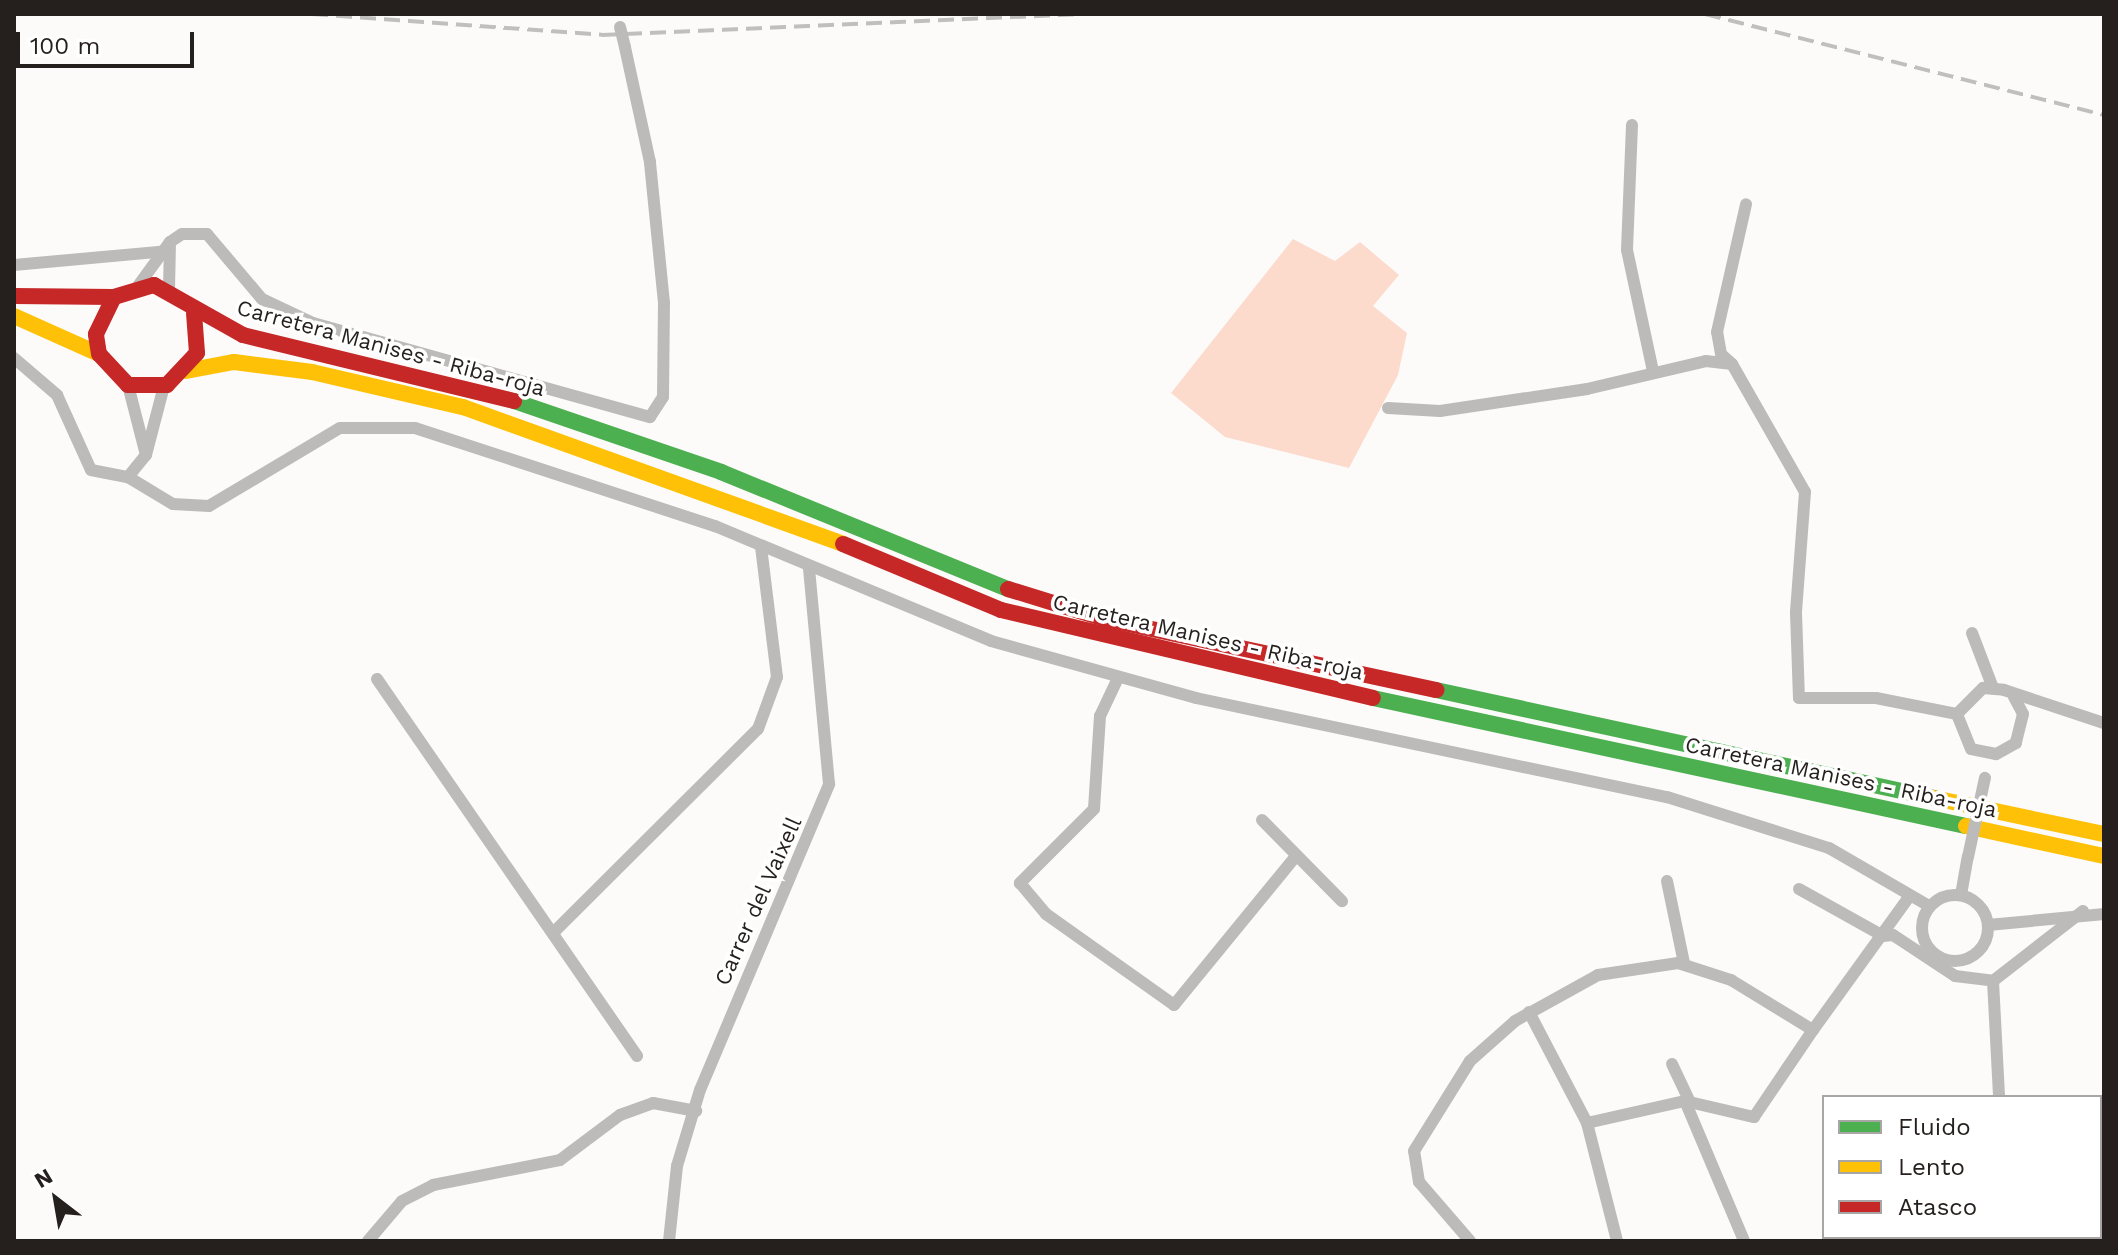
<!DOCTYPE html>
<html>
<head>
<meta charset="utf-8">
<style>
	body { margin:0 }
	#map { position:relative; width:2118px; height:1255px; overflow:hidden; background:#fdfbfa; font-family:"Work Sans",sans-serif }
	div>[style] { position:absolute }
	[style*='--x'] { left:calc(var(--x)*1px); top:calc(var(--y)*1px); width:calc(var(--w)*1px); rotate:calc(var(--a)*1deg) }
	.green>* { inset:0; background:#fcdbcd }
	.street>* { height:12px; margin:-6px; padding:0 6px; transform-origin:6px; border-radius:6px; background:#bdbbba }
	.street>.ring { margin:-6px; padding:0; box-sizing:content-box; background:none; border:12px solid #bdbbba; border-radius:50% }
	.fast>* { height:16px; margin:-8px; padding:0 8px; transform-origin:8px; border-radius:8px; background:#4caf50 }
	.slow>* { height:16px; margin:-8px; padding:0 8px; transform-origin:8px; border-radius:8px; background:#ffc107 }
	.jam>* { height:16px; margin:-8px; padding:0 8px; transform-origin:8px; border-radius:8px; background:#c62828 }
	.rail>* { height:4px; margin-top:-2px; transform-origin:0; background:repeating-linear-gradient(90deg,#c1bfbe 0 16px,transparent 0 24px) }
	.street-bridge>* { height:12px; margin:-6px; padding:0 6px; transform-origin:6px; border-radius:6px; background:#bdbbba }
	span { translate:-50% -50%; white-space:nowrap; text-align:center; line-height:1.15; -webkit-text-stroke:7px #fff; paint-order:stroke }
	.street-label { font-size:22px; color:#251f1d }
	.frame { position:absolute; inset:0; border:16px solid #251f1d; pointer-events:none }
	.legend { position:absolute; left:1822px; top:1095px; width:280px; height:144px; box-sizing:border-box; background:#fff; border:2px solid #a8a5a5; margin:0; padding:10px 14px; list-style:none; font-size:24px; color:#251f1d }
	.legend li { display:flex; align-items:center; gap:16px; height:40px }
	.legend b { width:40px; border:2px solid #a8a5a5 }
	.north { position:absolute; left:16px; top:1159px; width:80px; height:80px; -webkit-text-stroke:6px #fff; paint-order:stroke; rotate:329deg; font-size:22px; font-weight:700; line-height:32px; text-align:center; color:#251f1d }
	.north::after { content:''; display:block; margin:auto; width:28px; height:36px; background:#251f1d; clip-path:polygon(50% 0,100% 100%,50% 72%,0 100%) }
	.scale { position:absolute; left:16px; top:32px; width:178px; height:36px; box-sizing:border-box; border:4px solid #251f1d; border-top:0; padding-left:10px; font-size:24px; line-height:28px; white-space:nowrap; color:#251f1d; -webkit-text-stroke:6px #fff; paint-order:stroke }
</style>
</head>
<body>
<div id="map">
	<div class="green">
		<div style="clip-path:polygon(1293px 239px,1335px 261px,1360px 242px,1399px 275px,1373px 306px,1407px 333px,1398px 375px,1349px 468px,1225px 437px,1171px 393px)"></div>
	</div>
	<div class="street">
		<div style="--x:1632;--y:125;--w:125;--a:92.3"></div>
		<div style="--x:1627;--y:250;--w:124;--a:77.9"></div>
		<div style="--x:170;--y:242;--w:14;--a:-34"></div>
		<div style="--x:182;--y:234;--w:25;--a:0"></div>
		<div style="--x:207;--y:234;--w:85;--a:49.8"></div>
		<div style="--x:262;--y:299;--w:56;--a:25.2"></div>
		<div style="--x:313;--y:323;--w:350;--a:15.6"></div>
		<div style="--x:650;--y:417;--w:24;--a:-57"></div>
		<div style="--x:663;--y:397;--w:94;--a:-89.4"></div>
		<div style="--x:664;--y:303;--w:142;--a:-95.7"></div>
		<div style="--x:650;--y:162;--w:118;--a:-102.3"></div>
		<div style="--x:14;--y:265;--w:145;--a:-5.2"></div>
		<div style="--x:138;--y:286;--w:54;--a:-54"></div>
		<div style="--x:170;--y:242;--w:47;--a:91.2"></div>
		<div style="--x:14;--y:358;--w:57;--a:40.7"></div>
		<div style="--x:57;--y:395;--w:82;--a:65.6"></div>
		<div style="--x:91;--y:470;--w:38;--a:11"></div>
		<div style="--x:128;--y:477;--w:28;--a:-51"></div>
		<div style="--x:1732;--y:364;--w:15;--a:-138"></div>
		<div style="--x:1721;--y:354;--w:22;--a:-100"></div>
		<div style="--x:1717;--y:332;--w:131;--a:-77.2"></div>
		<div style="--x:128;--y:385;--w:72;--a:75.6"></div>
		<div style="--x:146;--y:455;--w:71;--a:-75.4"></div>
		<div style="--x:1388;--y:408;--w:52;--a:3.3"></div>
		<div style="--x:1440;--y:411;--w:149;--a:-8.5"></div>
		<div style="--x:1587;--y:389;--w:122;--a:-13.2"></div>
		<div style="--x:1706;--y:361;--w:26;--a:7"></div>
		<div style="--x:1732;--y:364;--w:147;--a:60.3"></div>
		<div style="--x:1805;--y:492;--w:121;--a:94.3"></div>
		<div style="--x:1796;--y:613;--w:85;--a:88"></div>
		<div style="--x:1799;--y:698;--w:77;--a:0"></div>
		<div style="--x:1876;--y:698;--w:83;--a:11.2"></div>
		<div style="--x:128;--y:477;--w:52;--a:31"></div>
		<div style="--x:173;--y:504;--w:36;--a:3"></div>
		<div style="--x:209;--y:506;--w:152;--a:-30.8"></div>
		<div style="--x:340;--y:428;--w:75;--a:0"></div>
		<div style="--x:415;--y:428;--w:316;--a:18.1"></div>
		<div style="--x:715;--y:526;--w:299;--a:22.6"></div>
		<div style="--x:991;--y:641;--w:213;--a:15.5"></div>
		<div style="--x:1196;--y:698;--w:481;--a:11.9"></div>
		<div style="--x:1667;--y:797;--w:170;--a:17.5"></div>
		<div style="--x:1829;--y:848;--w:116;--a:30.1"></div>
		<div style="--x:1972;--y:633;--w:59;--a:69.1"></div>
		<div style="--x:1118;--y:678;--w:42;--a:115.3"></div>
		<div style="--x:1100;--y:716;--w:93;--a:93.7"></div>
		<div style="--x:1094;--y:809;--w:105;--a:135"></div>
		<div style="--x:1020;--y:883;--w:40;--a:50"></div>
		<div style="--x:1046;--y:914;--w:157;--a:35.4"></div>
		<div style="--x:1174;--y:1005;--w:191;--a:-50.7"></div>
		<div style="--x:377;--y:679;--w:458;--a:55.4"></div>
		<div style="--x:2014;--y:697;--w:19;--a:62"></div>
		<div style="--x:2023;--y:714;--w:30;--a:104"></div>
		<div style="--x:2016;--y:743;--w:23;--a:151"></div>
		<div style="--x:1996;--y:754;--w:25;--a:-169"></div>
		<div style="--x:1971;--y:749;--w:38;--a:-112"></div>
		<div style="--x:1957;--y:714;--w:37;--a:-45"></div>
		<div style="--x:1983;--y:688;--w:21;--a:5"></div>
		<div style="--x:2004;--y:690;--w:105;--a:18.3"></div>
		<div style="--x:1262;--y:820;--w:114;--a:45.4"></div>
		<div style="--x:1667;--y:881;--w:84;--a:78.3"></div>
		<div style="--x:1799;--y:889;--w:96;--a:29.2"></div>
		<div class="ring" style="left:1922px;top:895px;width:54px;height:54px"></div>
		<div style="--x:1961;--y:895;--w:39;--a:-80"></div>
		<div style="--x:1988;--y:925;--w:117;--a:-5.4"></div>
		<div style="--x:553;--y:933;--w:289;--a:-44.9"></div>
		<div style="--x:758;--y:729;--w:55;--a:-69.9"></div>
		<div style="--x:777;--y:677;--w:131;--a:-97"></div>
		<div style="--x:1883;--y:936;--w:10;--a:-6"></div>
		<div style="--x:1893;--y:935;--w:74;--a:33.5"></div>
		<div style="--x:1955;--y:976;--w:38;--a:7"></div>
		<div style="--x:1993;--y:981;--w:114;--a:-37.9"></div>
		<div style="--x:1993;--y:981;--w:116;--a:87"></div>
		<div style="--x:1529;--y:1012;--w:125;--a:62.4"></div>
		<div style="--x:1587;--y:1123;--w:122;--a:75.7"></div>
		<div style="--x:1672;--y:1064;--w:42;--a:64.7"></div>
		<div style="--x:1685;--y:1101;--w:152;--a:67.1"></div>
		<div style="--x:1587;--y:1123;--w:100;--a:-12.7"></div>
		<div style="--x:1685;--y:1101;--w:71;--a:13.1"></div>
		<div style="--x:1754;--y:1117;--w:105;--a:-55.9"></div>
		<div style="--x:2100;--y:1181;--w:4;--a:0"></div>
		<div style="--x:1910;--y:1237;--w:11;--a:22"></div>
		<div style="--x:368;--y:1241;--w:52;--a:-49.6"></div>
		<div style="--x:402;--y:1201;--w:35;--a:-27"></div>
		<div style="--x:433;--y:1185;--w:129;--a:-11.1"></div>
		<div style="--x:560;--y:1160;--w:75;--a:-36.9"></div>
		<div style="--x:620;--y:1115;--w:35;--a:-20"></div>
		<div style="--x:653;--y:1103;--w:44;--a:10.5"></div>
		<div style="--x:669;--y:1241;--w:75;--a:-83.9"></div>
		<div style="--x:677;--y:1166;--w:79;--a:-73.2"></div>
		<div style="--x:700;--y:1090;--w:332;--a:-67.1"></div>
		<div style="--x:829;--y:784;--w:217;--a:-95.3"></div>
		<div style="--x:1470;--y:1241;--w:78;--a:-130.8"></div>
		<div style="--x:1419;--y:1182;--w:31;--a:-99"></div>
		<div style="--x:1414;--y:1151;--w:106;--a:-58.1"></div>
		<div style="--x:1470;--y:1061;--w:60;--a:-41.6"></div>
		<div style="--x:1515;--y:1021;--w:95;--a:-29"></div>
		<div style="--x:1598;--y:975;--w:81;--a:-8.5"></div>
		<div style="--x:1678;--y:963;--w:56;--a:17.8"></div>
		<div style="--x:1731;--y:980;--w:96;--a:31.4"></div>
		<div style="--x:1813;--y:1030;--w:164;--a:-54.2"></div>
	</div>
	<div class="fast">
		<div style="--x:514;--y:401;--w:219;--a:18.9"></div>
		<div style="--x:721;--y:472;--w:310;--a:22.2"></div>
		<div style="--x:1436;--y:690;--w:510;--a:12.24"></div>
		<div style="--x:1373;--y:698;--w:607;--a:12.18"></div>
	</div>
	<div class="slow">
		<div style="--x:14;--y:316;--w:93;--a:24.1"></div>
		<div style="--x:186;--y:371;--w:49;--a:-10.6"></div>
		<div style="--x:234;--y:362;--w:79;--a:7.3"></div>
		<div style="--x:312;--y:372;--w:155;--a:13.1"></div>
		<div style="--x:463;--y:407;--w:404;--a:19.8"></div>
		<div style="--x:1934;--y:798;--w:174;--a:12"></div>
		<div style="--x:1966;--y:826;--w:141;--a:12.3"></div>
	</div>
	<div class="jam">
		<div style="--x:14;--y:296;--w:100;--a:0.6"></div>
		<div style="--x:194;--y:313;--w:40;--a:85.7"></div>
		<div style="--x:197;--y:353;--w:44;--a:133.2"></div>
		<div style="--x:167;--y:385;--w:39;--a:180"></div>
		<div style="--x:128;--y:385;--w:42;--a:-133.1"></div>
		<div style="--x:99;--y:354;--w:20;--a:-99"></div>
		<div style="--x:96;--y:334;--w:41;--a:-64.1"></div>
		<div style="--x:114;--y:297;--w:42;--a:-16.7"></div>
		<div style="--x:154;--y:285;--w:102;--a:29.3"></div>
		<div style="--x:243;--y:335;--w:279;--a:13.7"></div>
		<div style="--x:843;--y:544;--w:171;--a:22.7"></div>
		<div style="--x:1001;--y:610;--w:382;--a:13.3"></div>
		<div style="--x:1008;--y:589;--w:102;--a:17.2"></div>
		<div style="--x:1105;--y:619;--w:339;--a:12.1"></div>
	</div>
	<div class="rail">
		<div style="--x:312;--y:14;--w:291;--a:4.1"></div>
		<div style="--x:602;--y:35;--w:487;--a:-2.5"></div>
		<div style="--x:1705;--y:14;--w:412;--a:14.2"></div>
	</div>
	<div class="street-bridge">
		<div style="--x:620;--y:27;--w:21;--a:76"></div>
		<div style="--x:1968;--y:857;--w:81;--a:-77.9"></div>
	</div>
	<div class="street-label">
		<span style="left:391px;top:348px;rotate:15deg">Carretera Manises - Riba-roja</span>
		<span style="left:1208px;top:637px;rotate:13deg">Carretera Manises - Riba-roja</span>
		<span style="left:1841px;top:777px;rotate:12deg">Carretera Manises - Riba-roja</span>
		<span style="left:758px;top:901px;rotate:-66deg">Carrer del Vaixell</span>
	</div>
	<div class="frame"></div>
	<ul class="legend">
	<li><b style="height:10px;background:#4caf50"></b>Fluido</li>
	<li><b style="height:10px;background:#ffc107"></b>Lento</li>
	<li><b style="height:10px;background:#c62828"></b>Atasco</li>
	</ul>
	<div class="north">N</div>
	<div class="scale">100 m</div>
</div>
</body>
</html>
